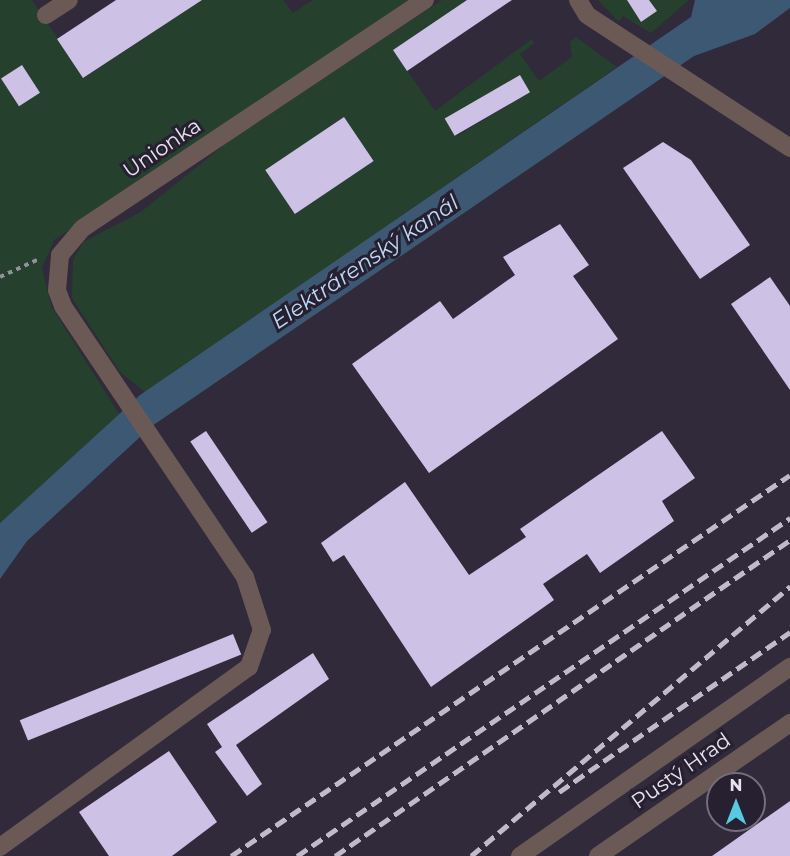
<!DOCTYPE html>
<html>
<head>
<meta charset="utf-8">
<style>
	body { margin:0 }
	#map { position:relative; width:790px; height:856px; overflow:hidden; background:#302a3b; font-family:Montserrat,sans-serif }
	div>[style] { position:absolute }
	[style*='--x'] { left:calc(var(--x)*1px); top:calc(var(--y)*1px); width:calc(var(--w)*1px); rotate:calc(var(--a)*1deg) }
	.green>* { inset:0; background:#25412e }
	.water>* { inset:0; background:#3d5872 }
	.building>* { inset:0; background:#cdc1e6; transform-origin:0 0 }
	.path>* { height:4px; margin-top:-2px; transform-origin:0; background:repeating-linear-gradient(90deg,#948f9d 0 4.5px,transparent 0 9px) }
	.minor>* { height:18px; margin:-9px; padding:0 9px; transform-origin:9px; border-radius:9px; background:#6b5955 }
	.rail>* { height:4.5px; margin-top:-2.25px; transform-origin:0; background:repeating-linear-gradient(90deg,#bfbbc8 0 12px,transparent 0 18px) }
	span { translate:-50% -50%; white-space:nowrap; text-align:center; line-height:1.15; -webkit-text-stroke:6px #262030; paint-order:stroke }
	.street-label { font-size:21px; color:#e6e3ee }
	.water-label { font-size:22px; color:#bdd9f6; font-style:italic }
	.north { position:absolute; left:706px; top:772px; width:60px; height:60px; box-sizing:border-box; background:#262030; border:2px solid #736e7c; border-radius:50%; rotate:0deg; font-size:16px; font-weight:700; line-height:24px; text-align:center; color:#e6e3ee }
	.north::after { content:''; display:block; margin:auto; width:21px; height:27px; background:#57c9e3; clip-path:polygon(50% 0,100% 100%,50% 72%,0 100%) }
</style>
</head>
<body>
<div id="map">
	<div class="green">
		<div style="clip-path:polygon(evenodd,0 0,32px 0,84px 78px,202px 0,283px 0,293px 13px,313px 0,410px 0,54px 240px,42px 268px,51px 306px,119px 414px,0 523px,0 0,1px 78px,39px 93px,19px 106px,1px 78px)"></div>
		<div style="clip-path:polygon(evenodd,442px 0,467px 0,393px 50px,435px 111px,532px 39px,534px 43px,520px 54px,539px 81px,572px 57px,570px 42px,576px 37px,617px 67px,145px 392px,120px 372px,72px 298px,73px 260px,83px 242px,141px 212px,229px 141px,442px 0,520px 75px,530px 92px,457px 136px,446px 119px,520px 75px,442px 0,343px 117px,374px 161px,295px 213px,267px 173px,343px 117px)"></div>
		<div style="clip-path:polygon(598px 0,627px 0,641px 22px,657px 11px,649px 0,689px 0,651px 33px,623px 16px,619px 22px)"></div>
	</div>
	<div class="water">
		<div style="clip-path:polygon(695px 0,790px 0,790px 8px,755px 34px,694px 56px,152px 426px,27px 541px,0 579px,0 523px,140px 395px,691px 17px)"></div>
	</div>
	<div class="building">
		<div style="clip-path:polygon(116px 0,202px 0,83px 78px,57px 39px)"></div>
		<div style="clip-path:polygon(467px 0,512px 0,407px 71px,393px 50px)"></div>
		<div style="clip-path:polygon(627px 0,649px 0,657px 11px,641px 22px)"></div>
		<div style="left:22px;top:65px;width:33px;height:25px;rotate:57deg"></div>
		<div style="left:520px;top:75px;width:20px;height:87px;rotate:60deg"></div>
		<div style="left:344px;top:117px;width:53px;height:95px;rotate:56deg"></div>
		<div style="clip-path:polygon(663px 142px,691px 160px,750px 245px,700px 279px,623px 168px)"></div>
		<div style="clip-path:polygon(560px 224px,589px 265px,573px 276px,618px 339px,429px 473px,352px 364px,440px 301px,453px 319px,515px 275px,503px 257px)"></div>
		<div style="clip-path:polygon(770px 277px,790px 306px,790px 390px,731px 304px)"></div>
		<div style="left:206px;top:431px;width:110px;height:19px;rotate:56deg"></div>
		<div style="clip-path:polygon(662px 431px,695px 478px,662px 501px,674px 521px,600px 573px,587px 554px,543px 584px,554px 600px,431px 687px,344px 555px,333px 562px,321px 543px,405px 482px,469px 575px,526px 537px,520px 529px)"></div>
		<div style="left:233px;top:634px;width:22px;height:230px;rotate:68deg"></div>
		<div style="clip-path:polygon(313px 653px,329px 679px,236px 745px,262px 784px,247px 796px,215px 752px,222px 747px,207px 724px)"></div>
		<div style="clip-path:polygon(169px 751px,217px 822px,172px 856px,109px 856px,79px 812px)"></div>
		<div style="clip-path:polygon(790px 801px,790px 856px,712px 856px)"></div>
	</div>
	<div class="path">
		<div style="--x:0;--y:277;--w:43;--a:-24.8"></div>
	</div>
	<div class="minor">
		<div style="--x:578;--y:0;--w:17;--a:59"></div>
		<div style="--x:587;--y:15;--w:243;--a:33.2"></div>
		<div style="--x:46;--y:15;--w:27;--a:-33"></div>
		<div style="--x:0;--y:847;--w:307;--a:-35.9"></div>
		<div style="--x:249;--y:667;--w:39;--a:-71"></div>
		<div style="--x:262;--y:630;--w:56;--a:-107.8"></div>
		<div style="--x:245;--y:577;--w:326;--a:-123.9"></div>
		<div style="--x:63;--y:306;--w:17;--a:-111"></div>
		<div style="--x:57;--y:290;--w:35;--a:-85"></div>
		<div style="--x:60;--y:255;--w:35;--a:-50"></div>
		<div style="--x:83;--y:228;--w:411;--a:-33.7"></div>
		<div style="--x:520;--y:856;--w:330;--a:-35"></div>
		<div style="--x:598;--y:856;--w:234;--a:-34.7"></div>
	</div>
	<div class="rail">
		<div style="--x:559;--y:792;--w:281;--a:-34.7"></div>
		<div style="--x:231;--y:856;--w:676;--a:-34.28"></div>
		<div style="--x:297;--y:856;--w:598;--a:-34.43"></div>
		<div style="--x:335;--y:856;--w:554;--a:-34.78"></div>
		<div style="--x:471;--y:856;--w:418;--a:-40.2"></div>
	</div>
	<div class="street-label">
		<span style="left:162px;top:148px;rotate:-34deg">Unionka</span>
		<span style="left:681px;top:771px;rotate:-35deg">Pustý Hrad</span>
	</div>
	<div class="water-label">
		<span style="left:365px;top:262px;rotate:-34deg">Elektrárenský kanál</span>
	</div>
	<div class="north">N</div>
</div>
</body>
</html>
